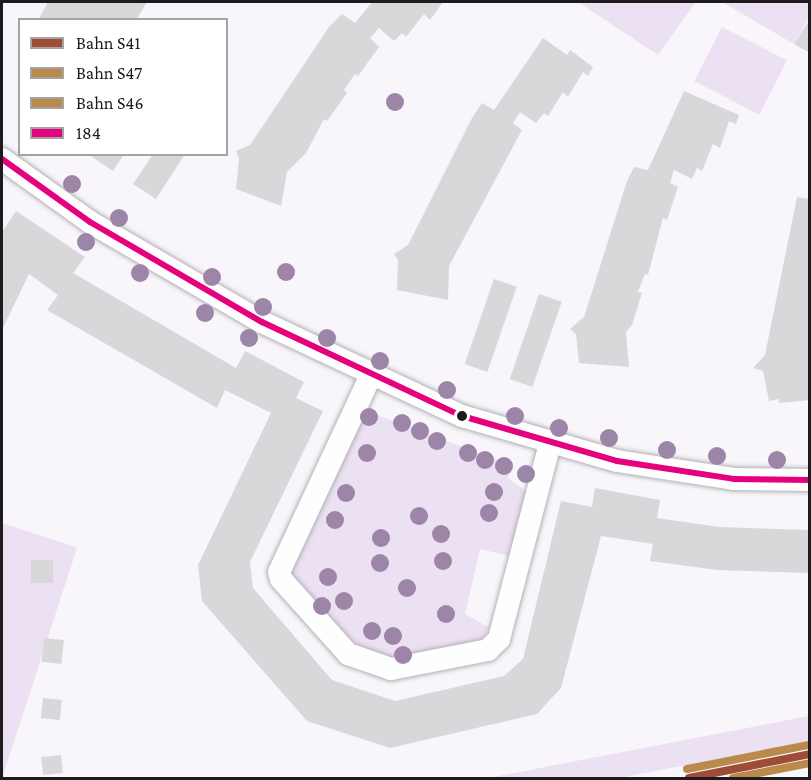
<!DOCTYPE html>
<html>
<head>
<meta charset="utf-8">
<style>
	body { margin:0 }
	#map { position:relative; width:811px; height:780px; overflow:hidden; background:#f8f6fa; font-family:"Crimson Pro",serif }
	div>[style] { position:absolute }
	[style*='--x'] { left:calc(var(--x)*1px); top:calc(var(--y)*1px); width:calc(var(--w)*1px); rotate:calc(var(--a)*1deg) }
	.green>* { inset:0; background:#ece0f3; transform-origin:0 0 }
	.building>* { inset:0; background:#d9d7da; transform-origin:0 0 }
	.roads { filter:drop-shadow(0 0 2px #b3b1b5) drop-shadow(0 0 2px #b3b1b5) }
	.minor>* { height:22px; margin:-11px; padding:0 11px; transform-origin:11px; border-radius:11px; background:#fefefe }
	.bus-1>* { height:6px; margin:-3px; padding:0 3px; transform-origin:3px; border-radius:3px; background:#e5007d }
	.rail-1>* { height:8px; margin:-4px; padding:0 4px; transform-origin:4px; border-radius:4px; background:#9f4c37 }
	.rail-2>* { height:8px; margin:-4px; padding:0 4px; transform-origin:4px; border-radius:4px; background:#ba8a4d }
	.rail-3>* { height:8px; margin:-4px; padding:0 4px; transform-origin:4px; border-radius:4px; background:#ba8a4d }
	.trees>* { width:18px; height:18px; margin:-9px; border-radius:50%; background:#9c85a6 }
	.dots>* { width:16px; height:16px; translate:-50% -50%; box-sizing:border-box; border:3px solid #fff; border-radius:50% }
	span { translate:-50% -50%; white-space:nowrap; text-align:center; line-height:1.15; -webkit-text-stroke:4.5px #fff; paint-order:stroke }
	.frame { position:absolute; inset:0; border:3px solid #1d1b1e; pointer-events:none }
	.legend { position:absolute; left:18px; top:18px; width:210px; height:138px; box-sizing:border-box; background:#fff; border:2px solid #a5a4a5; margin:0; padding:8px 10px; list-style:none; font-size:18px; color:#1d1b1e }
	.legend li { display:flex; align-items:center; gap:12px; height:30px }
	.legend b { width:30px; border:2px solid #a5a4a5 }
</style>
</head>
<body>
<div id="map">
	<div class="green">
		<div style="clip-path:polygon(578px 2px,696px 2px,658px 55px)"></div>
		<div style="clip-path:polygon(722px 2px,809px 2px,809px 17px,794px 44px)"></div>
		<div style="left:722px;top:27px;width:73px;height:61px;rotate:27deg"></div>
		<div style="clip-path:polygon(366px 411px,511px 465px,508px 478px,527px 492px,509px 556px,480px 549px,465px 614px,490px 628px,480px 640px,396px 661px,352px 648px,293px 576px,292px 570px)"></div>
		<div style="left:2px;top:523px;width:79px;height:255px;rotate:18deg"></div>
		<div style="clip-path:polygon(809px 716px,809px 741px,619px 778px,488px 778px)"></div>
	</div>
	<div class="building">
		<div style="clip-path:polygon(48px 2px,147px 2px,136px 20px,38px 20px)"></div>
		<div style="clip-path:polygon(372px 2px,443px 2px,430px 20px,424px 14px,406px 37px,402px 33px,394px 41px,379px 28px,370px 38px,379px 47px,358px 76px,355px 74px,344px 90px,347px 93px,327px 121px,324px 119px,306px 153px,287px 172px,281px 206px,236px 189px,239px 159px,236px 151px,250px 145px,329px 27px,342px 14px,355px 23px)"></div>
		<div style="clip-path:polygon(810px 19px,810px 53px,794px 44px)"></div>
		<div style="clip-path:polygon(543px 38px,567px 55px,570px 50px,593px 67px,588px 76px,583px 72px,568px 97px,563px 92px,548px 116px,544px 113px,536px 123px,520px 112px,513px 123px,522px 130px,449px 266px,448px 300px,397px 290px,398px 260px,394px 254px,408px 245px,472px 118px,482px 103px,494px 110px)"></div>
		<div style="clip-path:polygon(684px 91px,739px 115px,736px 124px,729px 121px,720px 148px,713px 144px,702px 171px,697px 168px,692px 179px,674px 170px,670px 183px,678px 187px,667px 220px,663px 218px,648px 275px,645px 274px,638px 292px,642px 293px,632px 325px,626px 332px,629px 367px,579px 363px,576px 334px,570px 329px,584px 317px,627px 181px,634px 167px,648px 170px)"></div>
		<div style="clip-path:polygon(94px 154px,124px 154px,113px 171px,92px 157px)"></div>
		<div style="clip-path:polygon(153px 154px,185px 154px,156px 199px,133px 184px)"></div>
		<div style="clip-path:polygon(797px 197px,810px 199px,810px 400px,779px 403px,779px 399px,769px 401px,763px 371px,753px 368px,765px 355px)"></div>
		<div style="clip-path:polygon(16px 211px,85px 257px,73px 273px,236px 368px,245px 351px,304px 382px,296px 398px,323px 411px,250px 562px,253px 588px,332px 680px,395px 701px,504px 676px,523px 659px,561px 501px,592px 507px,595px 488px,660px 500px,657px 518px,719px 527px,810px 530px,810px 573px,717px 570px,650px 561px,653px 544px,601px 536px,561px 688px,537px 714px,390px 748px,307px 721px,202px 601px,198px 565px,271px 413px,225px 390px,217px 408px,47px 310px,58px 295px,29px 274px,2px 330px,2px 232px)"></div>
		<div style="left:494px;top:279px;width:24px;height:90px;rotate:19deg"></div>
		<div style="left:539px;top:294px;width:24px;height:90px;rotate:19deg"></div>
		<div style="left:31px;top:560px;width:22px;height:23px"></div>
		<div style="left:44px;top:638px;width:20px;height:24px;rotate:6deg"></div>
		<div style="left:43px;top:698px;width:19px;height:20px;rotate:6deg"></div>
		<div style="left:61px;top:755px;width:18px;height:20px;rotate:84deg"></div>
	</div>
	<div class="roads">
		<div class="minor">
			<div style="--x:2;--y:159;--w:108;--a:35.6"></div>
			<div style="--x:90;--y:222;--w:199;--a:30.2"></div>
			<div style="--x:262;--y:322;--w:221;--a:25.2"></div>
			<div style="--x:462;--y:416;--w:161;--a:16.2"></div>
			<div style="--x:617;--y:461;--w:118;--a:8.7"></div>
			<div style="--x:734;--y:479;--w:76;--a:0.8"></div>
			<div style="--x:371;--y:375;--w:217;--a:115"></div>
			<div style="--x:279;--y:572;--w:7;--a:74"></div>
			<div style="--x:281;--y:579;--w:101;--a:48.2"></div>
			<div style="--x:348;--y:654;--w:46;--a:19.2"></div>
			<div style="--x:391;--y:669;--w:99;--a:-11.1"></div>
			<div style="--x:488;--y:650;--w:16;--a:-45"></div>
			<div style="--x:499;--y:639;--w:203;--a:-75.4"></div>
		</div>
	</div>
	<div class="bus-1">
		<div style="--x:2;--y:159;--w:108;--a:35.6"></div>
		<div style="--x:90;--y:222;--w:199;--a:30.2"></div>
		<div style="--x:262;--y:322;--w:221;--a:25.2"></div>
		<div style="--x:462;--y:416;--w:161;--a:16.2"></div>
		<div style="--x:617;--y:461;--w:118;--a:8.7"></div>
		<div style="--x:734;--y:479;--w:76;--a:0.8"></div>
	</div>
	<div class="rail-1">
		<div style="--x:689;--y:778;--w:123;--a:-11.2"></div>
	</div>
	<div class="rail-2">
		<div style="--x:733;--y:778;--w:78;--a:-11"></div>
	</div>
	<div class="rail-3">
		<div style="--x:687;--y:769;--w:123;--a:-11.2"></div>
	</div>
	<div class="trees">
		<div style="left:395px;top:102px"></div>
		<div style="left:72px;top:184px"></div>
		<div style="left:119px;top:218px"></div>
		<div style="left:86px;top:242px"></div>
		<div style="left:286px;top:272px"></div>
		<div style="left:140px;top:273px"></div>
		<div style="left:212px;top:277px"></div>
		<div style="left:263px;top:307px"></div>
		<div style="left:205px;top:313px"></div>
		<div style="left:249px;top:338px"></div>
		<div style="left:327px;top:338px"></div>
		<div style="left:380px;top:361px"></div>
		<div style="left:447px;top:390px"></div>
		<div style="left:515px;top:416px"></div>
		<div style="left:369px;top:417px"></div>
		<div style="left:402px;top:423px"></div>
		<div style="left:559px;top:428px"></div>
		<div style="left:420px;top:431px"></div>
		<div style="left:609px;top:438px"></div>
		<div style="left:437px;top:441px"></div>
		<div style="left:667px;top:450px"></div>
		<div style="left:367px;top:453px"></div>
		<div style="left:468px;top:453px"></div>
		<div style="left:717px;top:456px"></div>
		<div style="left:485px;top:460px"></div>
		<div style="left:777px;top:460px"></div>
		<div style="left:504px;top:466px"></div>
		<div style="left:526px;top:474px"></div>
		<div style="left:494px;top:492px"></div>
		<div style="left:346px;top:493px"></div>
		<div style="left:489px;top:513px"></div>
		<div style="left:419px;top:516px"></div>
		<div style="left:335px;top:520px"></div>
		<div style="left:441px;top:534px"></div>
		<div style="left:381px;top:538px"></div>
		<div style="left:443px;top:561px"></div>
		<div style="left:380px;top:563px"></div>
		<div style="left:328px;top:577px"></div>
		<div style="left:407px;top:588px"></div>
		<div style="left:344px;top:601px"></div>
		<div style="left:322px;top:606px"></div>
		<div style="left:446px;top:614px"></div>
		<div style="left:372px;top:631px"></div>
		<div style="left:393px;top:636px"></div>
		<div style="left:403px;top:655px"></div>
	</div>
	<div class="dots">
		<div style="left:462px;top:416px;background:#1d1b1e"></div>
	</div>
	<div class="frame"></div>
	<ul class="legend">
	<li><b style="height:8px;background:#9f4c37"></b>Bahn S41</li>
	<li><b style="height:8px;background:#ba8a4d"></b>Bahn S47</li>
	<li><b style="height:8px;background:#ba8a4d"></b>Bahn S46</li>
	<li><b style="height:8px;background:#e5007d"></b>184</li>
	</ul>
</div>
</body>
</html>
